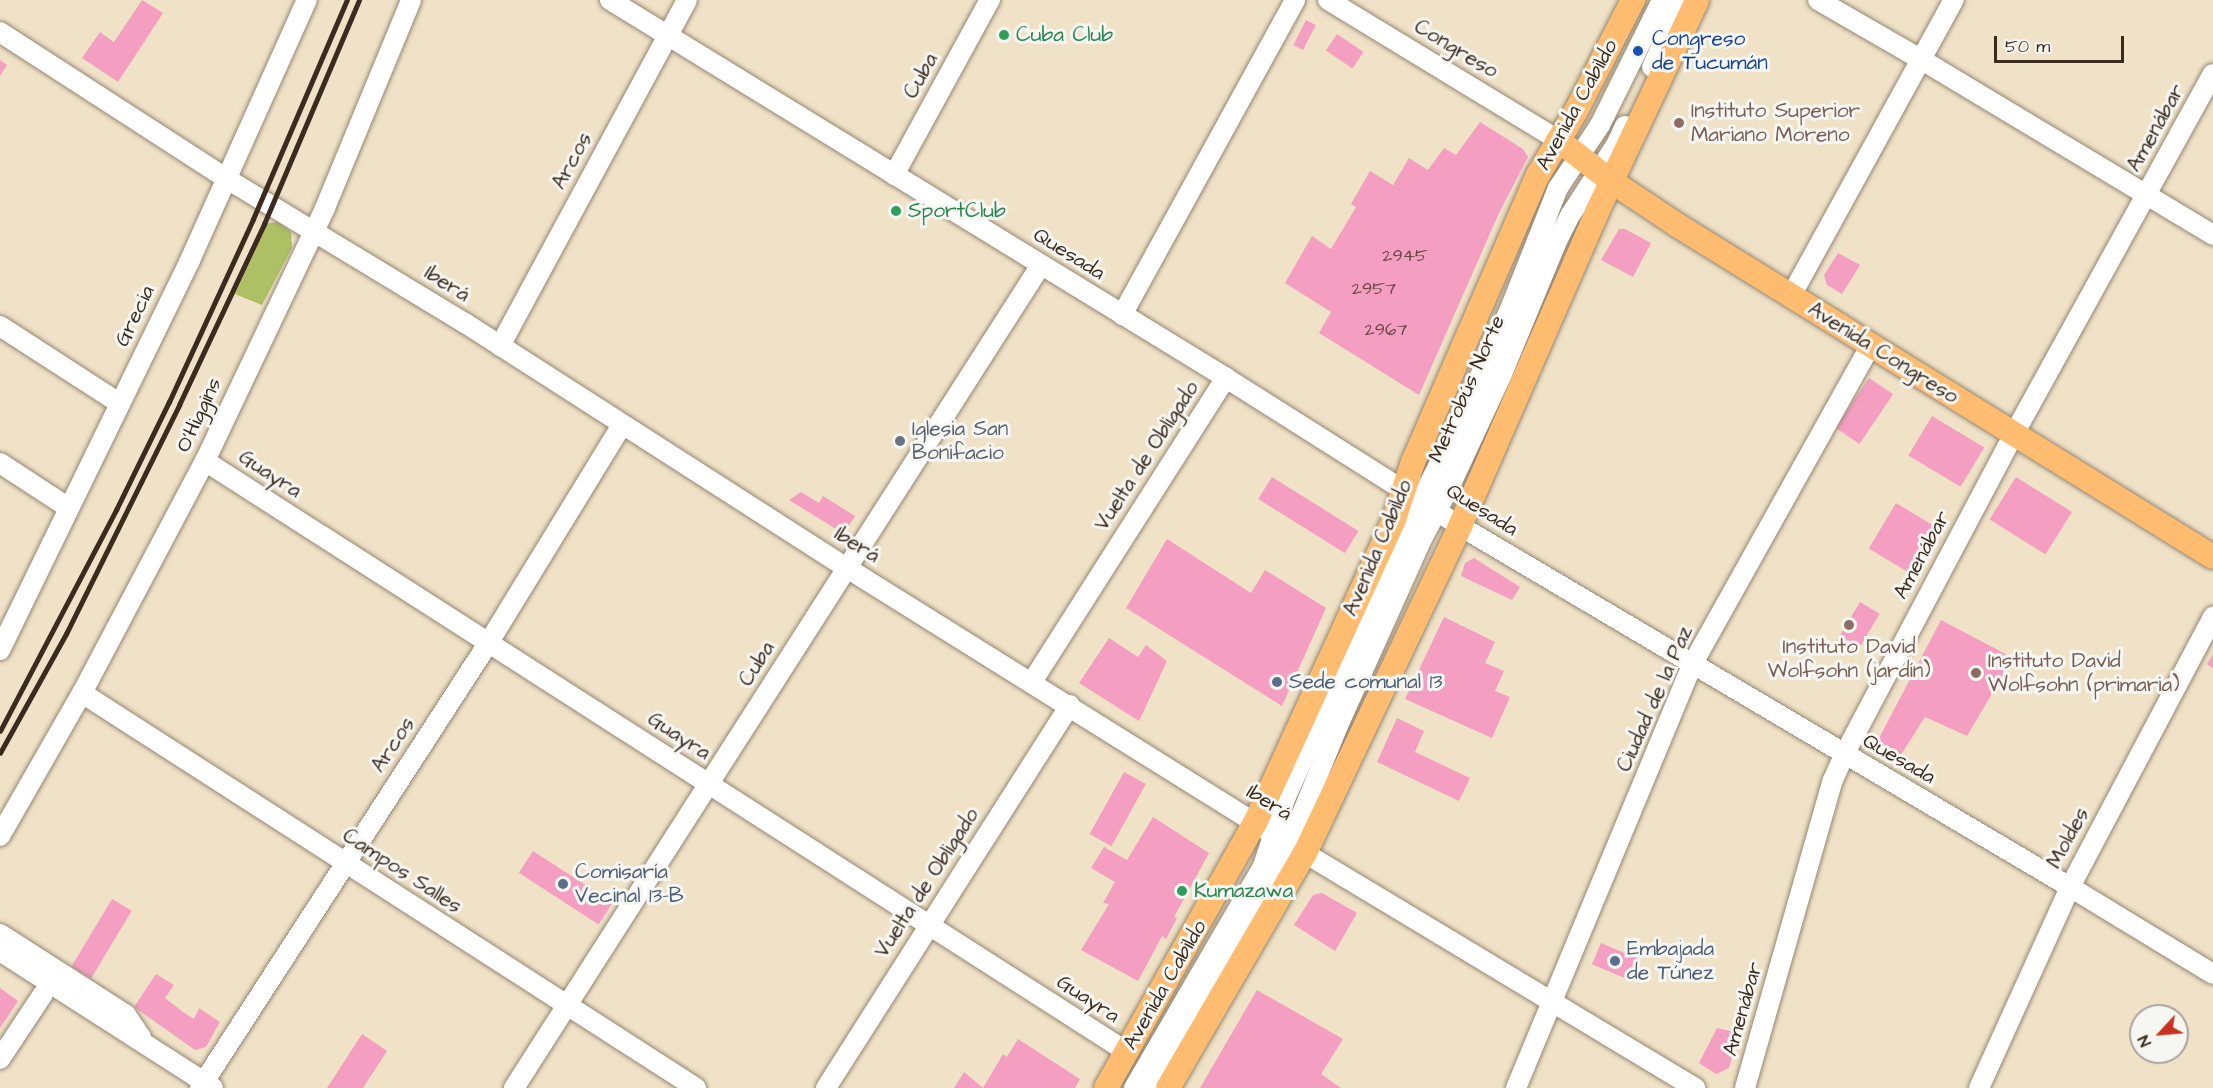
<!DOCTYPE html>
<html>
<head>
<meta charset="utf-8">
<style>
	body { margin:0 }
	#map { position:relative; width:2213px; height:1088px; overflow:hidden; background:#efe2c7; font-family:"Architects Daughter",sans-serif }
	div>[style] { position:absolute }
	[style*='--x'] { left:calc(var(--x)*1px); top:calc(var(--y)*1px); width:calc(var(--w)*1px); rotate:calc(var(--a)*1deg) }
	.green>* { inset:0; background:#adc064 }
	.building>* { inset:0; background:#f49fc1; transform-origin:0 0 }
	.roads { filter:drop-shadow(0 0 2px #958672) drop-shadow(0 0 2px #958672) }
	.minor>* { height:20px; margin:-10px; padding:0 10px; transform-origin:10px; border-radius:10px; background:#fff }
	.major>* { height:24px; margin:-12px; padding:0 12px; transform-origin:12px; border-radius:12px; background:#fdbc70 }
	.rail>* { height:4.5px; margin:-2.25px; padding:0 2.25px; transform-origin:2.25px; border-radius:2.25px; background:#3b2a1e }
	.dots>* { width:16px; height:16px; translate:-50% -50%; box-sizing:border-box; border:3px solid #f6f6f2; border-radius:50% }
	span { translate:-50% -50%; white-space:nowrap; text-align:center; line-height:1.15; -webkit-text-stroke:6px #f6f6f2; paint-order:stroke }
	.number-label { font-size:18px; color:#694747 }
	.number-label span { -webkit-text-stroke-width:0 }
	.leisure-label { font-size:21px; color:#27864d }
	.left { translate:0 -50%; text-align:left }
	.transit-label { font-size:21px; color:#164399 }
	.street-label { font-size:21px; color:#3b2a1e }
	.education-label { font-size:21px; color:#785e54 }
	.worship-label { font-size:21px; color:#5b616d }
	.service-label { font-size:21px; color:#4e5e75 }
	.north { position:absolute; left:2129px; top:1004px; width:60px; height:60px; box-sizing:border-box; background:#f6f6f2; border:2px solid #aba49d; border-radius:50%; rotate:244deg; font-size:16px; font-weight:700; line-height:24px; text-align:center; color:#3b2a1e }
	.north::after { content:''; display:block; margin:auto; width:21px; height:27px; background:#c8321e; clip-path:polygon(50% 0,100% 100%,50% 72%,0 100%) }
	.scale { position:absolute; left:1994px; top:36px; width:130px; height:27px; box-sizing:border-box; border:3px solid #3b2a1e; border-top:0; padding-left:8px; font-size:18px; line-height:21px; white-space:nowrap; color:#3b2a1e; -webkit-text-stroke:4px #f6f6f2; paint-order:stroke }
</style>
</head>
<body>
<div id="map">
	<div class="green">
		<div style="clip-path:polygon(278px 222px,291px 232px,292px 248px,262px 305px,235px 294px,268px 223px)"></div>
	</div>
	<div class="building">
		<div style="clip-path:polygon(142px 0,163px 13px,118px 82px,82px 58px,100px 32px,114px 42px)"></div>
		<div style="left:1306px;top:20px;width:11px;height:28px;rotate:27deg"></div>
		<div style="left:1337px;top:34px;width:32px;height:20px;rotate:34deg"></div>
		<div style="clip-path:polygon(0 60px,7px 65px,0 76px)"></div>
		<div style="clip-path:polygon(1480px 122px,1523px 149px,1528px 157px,1499px 213px,1419px 395px,1319px 333px,1331px 312px,1285px 283px,1312px 236px,1331px 249px,1356px 207px,1351px 204px,1370px 171px,1393px 185px,1409px 158px,1428px 170px,1444px 148px,1456px 155px)"></div>
		<div style="clip-path:polygon(1619px 229px,1625px 229px,1651px 243px,1633px 277px,1601px 260px)"></div>
		<div style="clip-path:polygon(1838px 253px,1860px 265px,1842px 294px,1827px 285px,1824px 275px)"></div>
		<div style="left:1869px;top:378px;width:29px;height:60px;rotate:34deg"></div>
		<div style="left:1932px;top:416px;width:61px;height:46px;rotate:31deg"></div>
		<div style="left:1272px;top:477px;width:102px;height:26px;rotate:32deg"></div>
		<div style="left:2016px;top:477px;width:66px;height:50px;rotate:32deg"></div>
		<div style="clip-path:polygon(801px 492px,819px 503px,823px 496px,855px 516px,844px 534px,789px 500px)"></div>
		<div style="left:1896px;top:503px;width:49px;height:53px;rotate:31deg"></div>
		<div style="clip-path:polygon(1167px 539px,1251px 593px,1265px 570px,1326px 608px,1282px 706px,1126px 608px)"></div>
		<div style="clip-path:polygon(1474px 558px,1520px 587px,1512px 600px,1461px 576px,1465px 563px)"></div>
		<div style="left:1860px;top:602px;width:23px;height:50px;rotate:31deg"></div>
		<div style="clip-path:polygon(1444px 617px,1495px 642px,1485px 663px,1504px 671px,1495px 691px,1510px 697px,1492px 738px,1405px 699px)"></div>
		<div style="clip-path:polygon(1941px 620px,2013px 658px,1967px 736px,1925px 717px,1897px 761px,1884px 753px,1877px 742px)"></div>
		<div style="clip-path:polygon(1109px 638px,1138px 657px,1146px 645px,1167px 661px,1139px 721px,1079px 683px)"></div>
		<div style="clip-path:polygon(2213px 654px,2213px 668px,2207px 664px)"></div>
		<div style="clip-path:polygon(1397px 718px,1424px 731px,1415px 752px,1470px 778px,1459px 801px,1377px 762px)"></div>
		<div style="left:1124px;top:772px;width:25px;height:71px;rotate:29deg"></div>
		<div style="clip-path:polygon(1153px 817px,1209px 853px,1174px 917px,1177px 918px,1166px 939px,1162px 936px,1138px 981px,1081px 950px,1109px 904px,1103px 903px,1115px 882px,1091px 868px,1104px 847px,1127px 860px)"></div>
		<div style="left:533px;top:851px;width:95px;height:26px;rotate:33deg"></div>
		<div style="clip-path:polygon(1322px 893px,1357px 913px,1335px 951px,1294px 925px,1313px 895px)"></div>
		<div style="left:112px;top:899px;width:23px;height:79px;rotate:31deg"></div>
		<div style="left:1601px;top:943px;width:40px;height:23px;rotate:23deg"></div>
		<div style="clip-path:polygon(156px 974px,174px 985px,165px 998px,183px 1012px,194px 1019px,199px 1008px,220px 1022px,206px 1047px,195px 1050px,134px 1007px)"></div>
		<div style="clip-path:polygon(0 988px,18px 1001px,0 1028px)"></div>
		<div style="clip-path:polygon(1257px 990px,1343px 1039px,1321px 1074px,1341px 1088px,1200px 1088px)"></div>
		<div style="clip-path:polygon(1717px 1028px,1739px 1033px,1729px 1068px,1716px 1074px,1699px 1063px)"></div>
		<div style="clip-path:polygon(362px 1034px,387px 1051px,363px 1088px,327px 1088px)"></div>
		<div style="clip-path:polygon(1018px 1039px,1080px 1079px,1075px 1088px,954px 1088px,964px 1072px,983px 1088px,1003px 1054px,1007px 1057px)"></div>
	</div>
	<div class="roads">
		<div class="minor">
			<div style="--x:610;--y:0;--w:723;--a:31.53"></div>
			<div style="--x:1226;--y:378;--w:277;--a:32.3"></div>
			<div style="--x:1460;--y:526;--w:709;--a:30.62"></div>
			<div style="--x:2070;--y:887;--w:167;--a:31.3"></div>
			<div style="--x:1328;--y:0;--w:269;--a:31.3"></div>
			<div style="--x:1818;--y:0;--w:120;--a:30"></div>
			<div style="--x:1922;--y:60;--w:340;--a:31"></div>
			<div style="--x:0;--y:32;--w:270;--a:32.9"></div>
			<div style="--x:227;--y:179;--w:278;--a:31.2"></div>
			<div style="--x:465;--y:323;--w:454;--a:32.7"></div>
			<div style="--x:847;--y:568;--w:481;--a:32"></div>
			<div style="--x:1255;--y:823;--w:514;--a:31.06"></div>
			<div style="--x:1652;--y:67;--w:74;--a:-65.2"></div>
			<div style="--x:894;--y:175;--w:200;--a:-61.3"></div>
			<div style="--x:1791;--y:296;--w:338;--a:-61.2"></div>
			<div style="--x:1122;--y:315;--w:359;--a:-61.2"></div>
			<div style="--x:0;--y:326;--w:142;--a:32.9"></div>
			<div style="--x:500;--y:346;--w:393;--a:-61.6"></div>
			<div style="--x:205;--y:461;--w:1095;--a:32.66"></div>
			<div style="--x:0;--y:463;--w:82;--a:33.1"></div>
			<div style="--x:0;--y:650;--w:434;--a:-64"></div>
			<div style="--x:190;--y:260;--w:285;--a:-65.8"></div>
			<div style="--x:1032;--y:682;--w:361;--a:-57.5"></div>
			<div style="--x:82;--y:693;--w:730;--a:32.75"></div>
			<div style="--x:0;--y:836;--w:165;--a:-60.2"></div>
			<div style="--x:82;--y:693;--w:263;--a:-62.1"></div>
			<div style="--x:205;--y:461;--w:280;--a:-64.6"></div>
			<div style="--x:325;--y:208;--w:225;--a:-67.5"></div>
			<div style="--x:0;--y:934;--w:150;--a:32.7"></div>
			<div style="--x:126;--y:1015;--w:27;--a:56"></div>
			<div style="--x:0;--y:951;--w:253;--a:32.7"></div>
			<div style="--x:0;--y:1059;--w:78;--a:-56.5"></div>
			<div style="--x:200;--y:1088;--w:531;--a:-57.06"></div>
			<div style="--x:489;--y:642;--w:255;--a:-58.5"></div>
			<div style="--x:514;--y:1088;--w:977;--a:-57.37"></div>
			<div style="--x:826;--y:1088;--w:454;--a:-57.5"></div>
			<div style="--x:1134;--y:1088;--w:257;--a:-59.8"></div>
			<div style="--x:1263;--y:866;--w:71;--a:-71.8"></div>
			<div style="--x:1285;--y:799;--w:298;--a:-65.8"></div>
			<div style="--x:1407;--y:527;--w:99;--a:-62.9"></div>
			<div style="--x:1452;--y:439;--w:148;--a:-66"></div>
			<div style="--x:1512;--y:304;--w:125;--a:-68.4"></div>
			<div style="--x:1558;--y:188;--w:76;--a:-56.3"></div>
			<div style="--x:1600;--y:125;--w:140;--a:-63.6"></div>
			<div style="--x:1152;--y:1088;--w:245;--a:-59.6"></div>
			<div style="--x:1276;--y:877;--w:161;--a:-67.7"></div>
			<div style="--x:1337;--y:728;--w:209;--a:-65.8"></div>
			<div style="--x:1423;--y:537;--w:60;--a:-62.2"></div>
			<div style="--x:1451;--y:484;--w:121;--a:-65.1"></div>
			<div style="--x:1502;--y:374;--w:144;--a:-67.5"></div>
			<div style="--x:1557;--y:241;--w:30;--a:-63"></div>
			<div style="--x:1571;--y:214;--w:82;--a:-56.9"></div>
			<div style="--x:1616;--y:145;--w:21;--a:-65"></div>
			<div style="--x:1516;--y:1088;--w:458;--a:-67.4"></div>
			<div style="--x:1692;--y:665;--w:365;--a:-60.8"></div>
			<div style="--x:1745;--y:1088;--w:320;--a:-74.1"></div>
			<div style="--x:1833;--y:780;--w:27;--a:-66"></div>
			<div style="--x:1844;--y:755;--w:363;--a:-62.1"></div>
			<div style="--x:2014;--y:434;--w:411;--a:-61.1"></div>
			<div style="--x:1979;--y:1088;--w:221;--a:-65.6"></div>
			<div style="--x:2070;--y:887;--w:306;--a:-62.1"></div>
		</div>
		<div class="major">
			<div style="--x:1558;--y:140;--w:67;--a:37.7"></div>
			<div style="--x:1611;--y:181;--w:79;--a:33.7"></div>
			<div style="--x:1677;--y:225;--w:630;--a:31.77"></div>
			<div style="--x:1106;--y:1088;--w:304;--a:-60.7"></div>
			<div style="--x:1255;--y:823;--w:334;--a:-65.4"></div>
			<div style="--x:1394;--y:519;--w:60;--a:-71.6"></div>
			<div style="--x:1413;--y:462;--w:313;--a:-66.5"></div>
			<div style="--x:1538;--y:175;--w:74;--a:-59.3"></div>
			<div style="--x:1576;--y:111;--w:125;--a:-62.8"></div>
			<div style="--x:1168;--y:1088;--w:272;--a:-59.8"></div>
			<div style="--x:1305;--y:853;--w:362;--a:-64.6"></div>
			<div style="--x:1460;--y:526;--w:343;--a:-66.4"></div>
			<div style="--x:1597;--y:212;--w:234;--a:-64.7"></div>
		</div>
	</div>
	<div class="rail">
		<div style="--x:0;--y:731;--w:250;--a:-62.3"></div>
		<div style="--x:116;--y:510;--w:120;--a:-63.9"></div>
		<div style="--x:169;--y:402;--w:201;--a:-65.3"></div>
		<div style="--x:253;--y:219;--w:238;--a:-66.8"></div>
		<div style="--x:0;--y:753;--w:136;--a:-61"></div>
		<div style="--x:66;--y:634;--w:255;--a:-63.7"></div>
		<div style="--x:179;--y:405;--w:200;--a:-64.8"></div>
		<div style="--x:264;--y:224;--w:243;--a:-67"></div>
	</div>
	<div class="dots">
		<div style="left:1004px;top:35px;background:#2e9e5b"></div>
		<div style="left:1638px;top:51px;background:#1a4fb4"></div>
		<div style="left:1679px;top:123px;background:#8d6e63"></div>
		<div style="left:896px;top:211px;background:#2e9e5b"></div>
		<div style="left:900px;top:441px;background:#6b7280"></div>
		<div style="left:1849px;top:625px;background:#8d6e63"></div>
		<div style="left:1976px;top:673px;background:#8d6e63"></div>
		<div style="left:1277px;top:682px;background:#5c6f8a"></div>
		<div style="left:563px;top:884px;background:#5c6f8a"></div>
		<div style="left:1182px;top:891px;background:#2e9e5b"></div>
		<div style="left:1615px;top:961px;background:#5c6f8a"></div>
	</div>
	<div class="number-label">
		<span style="left:1405px;top:256px">2945</span>
		<span style="left:1374px;top:289px">2957</span>
		<span style="left:1386px;top:330px">2967</span>
	</div>
	<div class="leisure-label">
		<span class="left" style="left:1016px;top:35px">Cuba Club</span>
		<span class="left" style="left:908px;top:211px">SportClub</span>
		<span class="left" style="left:1194px;top:891px">Kumazawa</span>
	</div>
	<div class="transit-label">
		<span class="left" style="left:1652px;top:51px">Congreso<br>de Tucumán</span>
	</div>
	<div class="street-label">
		<span style="left:1456px;top:49px;rotate:31deg">Congreso</span>
		<span style="left:921px;top:76px;rotate:-61deg">Cuba</span>
		<span style="left:1577px;top:105px;rotate:-61deg">Avenida Cabildo</span>
		<span style="left:2156px;top:128px;rotate:-61deg">Amenábar</span>
		<span style="left:572px;top:161px;rotate:-62deg">Arcos</span>
		<span style="left:1069px;top:254px;rotate:32deg">Quesada</span>
		<span style="left:447px;top:284px;rotate:32deg">Iberá</span>
		<span style="left:135px;top:316px;rotate:-64deg">Grecia</span>
		<span style="left:1883px;top:353px;rotate:32deg">Avenida Congreso</span>
		<span style="left:1467px;top:389px;rotate:-66deg">Metrobús Norte</span>
		<span style="left:199px;top:415px;rotate:-65deg">O'Higgins</span>
		<span style="left:1147px;top:456px;rotate:-57deg">Vuelta de Obligado</span>
		<span style="left:270px;top:474px;rotate:33deg">Guayra</span>
		<span style="left:1482px;top:510px;rotate:32deg">Quesada</span>
		<span style="left:857px;top:545px;rotate:32deg">Iberá</span>
		<span style="left:1378px;top:548px;rotate:-67deg">Avenida Cabildo</span>
		<span style="left:1922px;top:555px;rotate:-62deg">Amenábar</span>
		<span style="left:757px;top:664px;rotate:-58deg">Cuba</span>
		<span style="left:1655px;top:699px;rotate:-66deg">Ciudad de la Paz</span>
		<span style="left:679px;top:736px;rotate:33deg">Guayra</span>
		<span style="left:393px;top:745px;rotate:-57deg">Arcos</span>
		<span style="left:1899px;top:759px;rotate:30deg">Quesada</span>
		<span style="left:1269px;top:803px;rotate:32deg">Iberá</span>
		<span style="left:2068px;top:838px;rotate:-62deg">Moldes</span>
		<span style="left:402px;top:871px;rotate:33deg">Campos Salles</span>
		<span style="left:927px;top:883px;rotate:-57deg">Vuelta de Obligado</span>
		<span style="left:1165px;top:985px;rotate:-60deg">Avenida Cabildo</span>
		<span style="left:1088px;top:999px;rotate:33deg">Guayra</span>
		<span style="left:1743px;top:1009px;rotate:-74deg">Amenábar</span>
	</div>
	<div class="education-label">
		<span class="left" style="left:1691px;top:123px">Instituto Superior<br>Mariano Moreno</span>
		<span style="left:1849px;top:659px">Instituto David<br>Wolfsohn (jardín)</span>
		<span class="left" style="left:1988px;top:673px">Instituto David<br>Wolfsohn (primaria)</span>
	</div>
	<div class="worship-label">
		<span class="left" style="left:912px;top:441px">Iglesia San<br>Bonifacio</span>
	</div>
	<div class="service-label">
		<span class="left" style="left:1289px;top:682px">Sede comunal 13</span>
		<span class="left" style="left:575px;top:884px">Comisaría<br>Vecinal 13-B</span>
		<span class="left" style="left:1627px;top:961px">Embajada<br>de Túnez</span>
	</div>
	<div class="north">N</div>
	<div class="scale">50 m</div>
</div>
</body>
</html>
